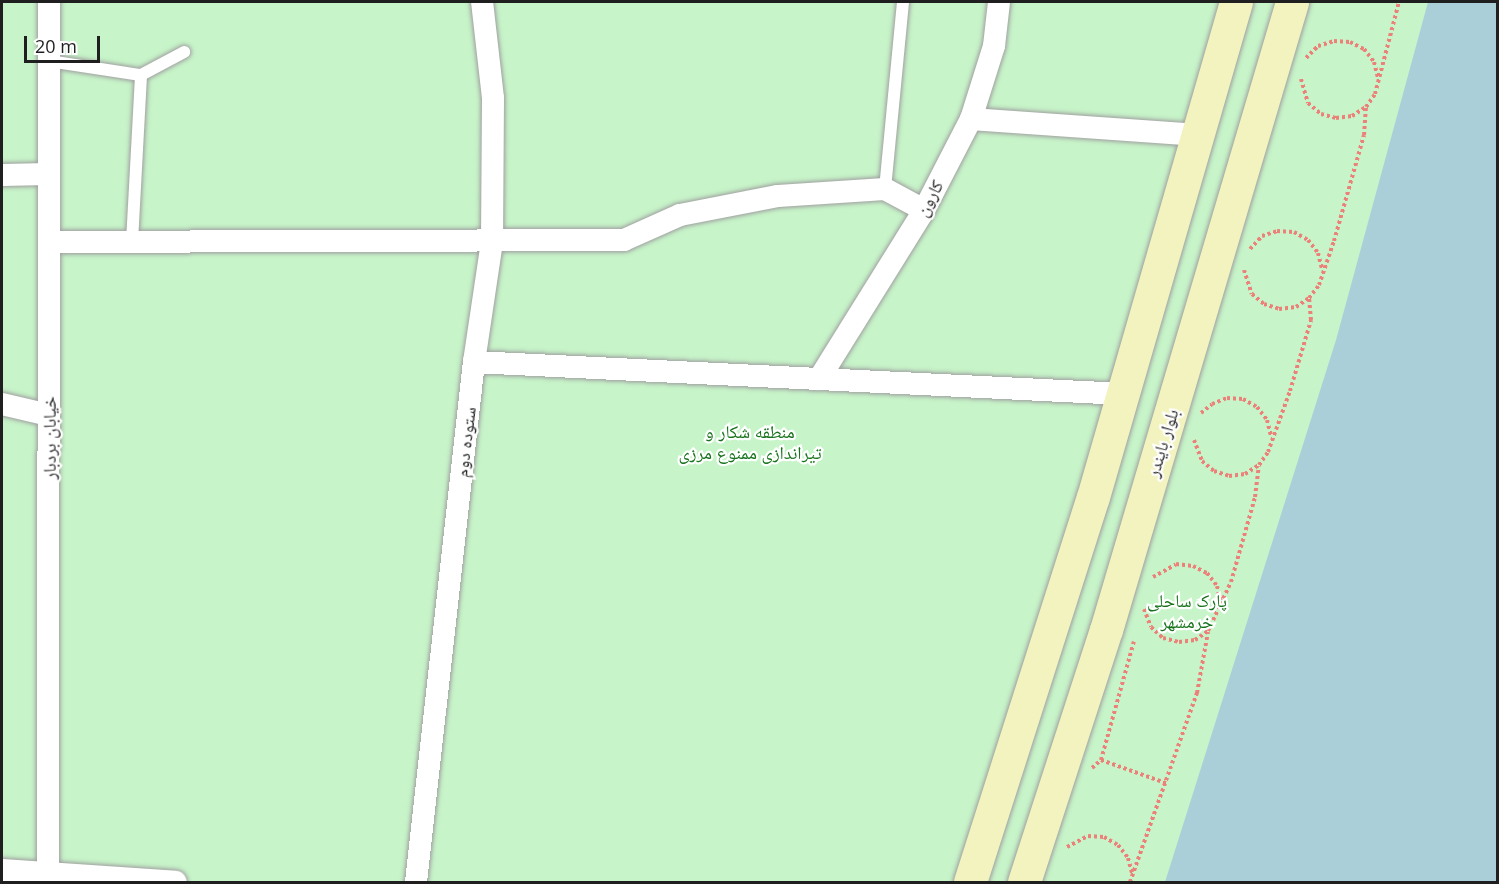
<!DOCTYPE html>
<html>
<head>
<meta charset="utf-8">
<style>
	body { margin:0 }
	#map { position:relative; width:1499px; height:884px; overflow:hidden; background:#efebe6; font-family:"Open Sans","Noto Naskh Arabic",sans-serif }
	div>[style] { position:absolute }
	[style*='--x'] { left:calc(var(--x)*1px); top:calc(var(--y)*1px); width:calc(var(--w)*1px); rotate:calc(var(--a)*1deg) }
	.park>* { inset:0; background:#c7f4c9; transform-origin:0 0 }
	.water>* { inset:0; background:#abcfd8 }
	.path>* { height:4px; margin-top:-2px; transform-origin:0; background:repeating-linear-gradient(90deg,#ec8179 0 3px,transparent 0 6px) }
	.roads { filter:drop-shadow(0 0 2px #a0a0a0) drop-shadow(0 0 2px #a0a0a0) }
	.lane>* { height:12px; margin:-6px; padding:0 6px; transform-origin:6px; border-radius:6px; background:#fff }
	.street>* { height:22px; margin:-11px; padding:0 11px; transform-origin:11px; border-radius:11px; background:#fff }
	.secondary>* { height:33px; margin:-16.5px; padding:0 16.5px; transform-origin:16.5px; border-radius:16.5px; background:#f2f3bf }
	span { translate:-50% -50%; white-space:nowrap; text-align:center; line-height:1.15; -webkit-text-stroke:4.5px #fff; paint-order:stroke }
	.street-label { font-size:18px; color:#1f1f1f }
	.park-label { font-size:18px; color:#16731b }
	.frame { position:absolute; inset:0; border:3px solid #1f1f1f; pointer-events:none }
	.scale { position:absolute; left:24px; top:36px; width:76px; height:27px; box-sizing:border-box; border:3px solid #1f1f1f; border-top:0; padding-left:8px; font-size:18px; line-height:21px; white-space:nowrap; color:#1f1f1f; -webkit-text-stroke:4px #fff; paint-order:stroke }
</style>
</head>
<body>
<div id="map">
	<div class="park">
		<div style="left:2px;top:2px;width:1495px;height:880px"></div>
	</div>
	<div class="water">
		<div style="clip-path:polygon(1428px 2px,1497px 2px,1497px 882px,1165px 882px,1336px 340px)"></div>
	</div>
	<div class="path">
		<div style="--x:1306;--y:58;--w:17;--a:-45"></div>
		<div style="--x:1318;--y:46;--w:17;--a:-17"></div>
		<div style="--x:1334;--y:41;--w:16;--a:4"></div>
		<div style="--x:1350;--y:42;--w:16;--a:27"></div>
		<div style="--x:1364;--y:49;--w:16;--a:52"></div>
		<div style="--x:1374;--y:62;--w:16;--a:76"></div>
		<div style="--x:1301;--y:79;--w:25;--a:74"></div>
		<div style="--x:1308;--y:103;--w:17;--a:40"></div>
		<div style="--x:1321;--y:114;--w:16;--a:15"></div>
		<div style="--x:1336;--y:118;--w:16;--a:-7"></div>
		<div style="--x:1352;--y:116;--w:17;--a:-33"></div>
		<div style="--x:1366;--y:107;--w:16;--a:-55"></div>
		<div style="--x:1375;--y:94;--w:95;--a:-75.4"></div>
		<div style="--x:1250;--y:249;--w:18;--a:-47"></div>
		<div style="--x:1262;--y:236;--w:16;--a:-18"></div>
		<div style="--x:1277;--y:231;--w:17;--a:3"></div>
		<div style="--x:1294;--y:232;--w:16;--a:30"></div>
		<div style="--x:1308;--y:240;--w:16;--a:52"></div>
		<div style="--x:1318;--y:253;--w:16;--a:76"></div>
		<div style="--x:1244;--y:270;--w:25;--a:72"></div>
		<div style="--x:1252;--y:294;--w:16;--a:40"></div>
		<div style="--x:1264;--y:304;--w:16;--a:18"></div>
		<div style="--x:1279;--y:309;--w:17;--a:-7"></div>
		<div style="--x:1296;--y:307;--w:16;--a:-35"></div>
		<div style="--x:1309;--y:298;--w:16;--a:-52"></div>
		<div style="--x:1319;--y:285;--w:46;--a:-71.2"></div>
		<div style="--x:1334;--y:241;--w:110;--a:-74.2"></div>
		<div style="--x:1364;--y:135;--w:28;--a:-86"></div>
		<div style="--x:1201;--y:413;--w:14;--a:-39"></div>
		<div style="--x:1212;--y:404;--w:16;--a:-22"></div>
		<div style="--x:1227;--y:398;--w:16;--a:4"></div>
		<div style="--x:1243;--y:399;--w:16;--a:30"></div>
		<div style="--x:1257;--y:407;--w:16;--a:52"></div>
		<div style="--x:1267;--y:420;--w:16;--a:76"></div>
		<div style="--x:1194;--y:440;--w:22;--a:69"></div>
		<div style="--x:1202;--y:461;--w:16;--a:40"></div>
		<div style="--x:1214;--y:471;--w:16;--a:18"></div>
		<div style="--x:1229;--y:476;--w:16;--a:-7"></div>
		<div style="--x:1245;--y:474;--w:17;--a:-33"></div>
		<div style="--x:1259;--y:465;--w:16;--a:-55"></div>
		<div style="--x:1268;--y:452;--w:65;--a:-70.2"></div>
		<div style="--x:1290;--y:391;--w:74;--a:-73.5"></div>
		<div style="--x:1311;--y:320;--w:22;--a:-95"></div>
		<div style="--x:1153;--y:577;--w:26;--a:-29"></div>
		<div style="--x:1176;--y:564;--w:17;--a:7"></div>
		<div style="--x:1193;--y:566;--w:16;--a:27"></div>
		<div style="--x:1207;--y:573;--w:16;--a:52"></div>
		<div style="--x:1217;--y:586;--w:16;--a:76"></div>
		<div style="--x:1144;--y:609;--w:19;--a:69"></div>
		<div style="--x:1151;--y:627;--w:16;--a:43"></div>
		<div style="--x:1163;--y:638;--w:16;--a:14"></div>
		<div style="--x:1179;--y:642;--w:16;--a:-7"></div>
		<div style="--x:1195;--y:640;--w:16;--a:-35"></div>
		<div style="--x:1208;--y:631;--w:54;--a:-64.9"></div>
		<div style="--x:1231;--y:582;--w:88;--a:-74.2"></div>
		<div style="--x:1255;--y:497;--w:31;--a:-83"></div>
		<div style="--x:1101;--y:760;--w:69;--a:19.5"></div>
		<div style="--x:1092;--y:768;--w:12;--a:-42"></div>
		<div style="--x:1101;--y:760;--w:123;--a:-74.5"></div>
		<div style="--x:1067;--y:847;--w:24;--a:-28"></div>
		<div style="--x:1088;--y:836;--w:16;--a:4"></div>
		<div style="--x:1104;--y:837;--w:16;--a:30"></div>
		<div style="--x:1118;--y:845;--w:16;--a:52"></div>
		<div style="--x:1128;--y:858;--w:16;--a:75"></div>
		<div style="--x:1130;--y:882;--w:201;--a:-70.5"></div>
		<div style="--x:1197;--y:693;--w:62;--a:-79.8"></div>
	</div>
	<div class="roads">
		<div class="lane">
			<div style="--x:49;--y:61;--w:93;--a:8.7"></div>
			<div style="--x:141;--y:75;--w:49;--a:-28.1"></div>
			<div style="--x:885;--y:189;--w:188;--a:-84.5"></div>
			<div style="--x:132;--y:242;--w:167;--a:-86.9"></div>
		</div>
		<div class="street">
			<div style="--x:971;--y:119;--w:228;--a:4"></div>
			<div style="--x:2;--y:175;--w:47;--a:-1.2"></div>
			<div style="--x:49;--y:242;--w:575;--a:-0.2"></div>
			<div style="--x:624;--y:240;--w:61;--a:-24.1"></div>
			<div style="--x:680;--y:215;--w:100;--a:-11"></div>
			<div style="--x:778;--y:196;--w:107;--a:-3.7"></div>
			<div style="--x:885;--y:189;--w:44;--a:28.3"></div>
			<div style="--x:474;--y:362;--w:651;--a:2.82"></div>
			<div style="--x:819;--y:379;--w:199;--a:-58.1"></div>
			<div style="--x:924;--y:210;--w:102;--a:-62.7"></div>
			<div style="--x:971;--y:119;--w:77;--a:-72.5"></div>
			<div style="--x:994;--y:46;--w:44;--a:-83.5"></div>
			<div style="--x:2;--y:404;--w:48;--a:13.2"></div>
			<div style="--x:2;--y:870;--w:174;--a:3.9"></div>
			<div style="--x:48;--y:874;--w:872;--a:-89.93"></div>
			<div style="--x:416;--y:882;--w:523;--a:-83.64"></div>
			<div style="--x:474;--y:362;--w:121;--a:-81.5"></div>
			<div style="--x:492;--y:242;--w:144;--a:-89.6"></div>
			<div style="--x:493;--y:98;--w:97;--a:-96.5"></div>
		</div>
		<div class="secondary">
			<div style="--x:970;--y:882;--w:404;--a:-72.3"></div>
			<div style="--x:1093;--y:497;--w:515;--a:-73.89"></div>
			<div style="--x:1024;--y:882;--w:265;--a:-72"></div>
			<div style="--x:1106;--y:630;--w:655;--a:-73.5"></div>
		</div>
	</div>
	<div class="street-label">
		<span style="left:929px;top:198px;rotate:-61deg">کارون</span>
		<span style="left:49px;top:438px;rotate:-90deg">خیابان بردبار</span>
		<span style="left:465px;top:442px;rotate:-83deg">ستوده دوم</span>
		<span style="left:1162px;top:443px;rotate:-73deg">بلوار بایندر</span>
	</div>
	<div class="park-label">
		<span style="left:750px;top:442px">منطقه شکار و<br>تیراندازی ممنوع مرزی</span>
		<span style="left:1187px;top:611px">پارک ساحلی<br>خرمشهر</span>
	</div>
	<div class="frame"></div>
	<div class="scale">20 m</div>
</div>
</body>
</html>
